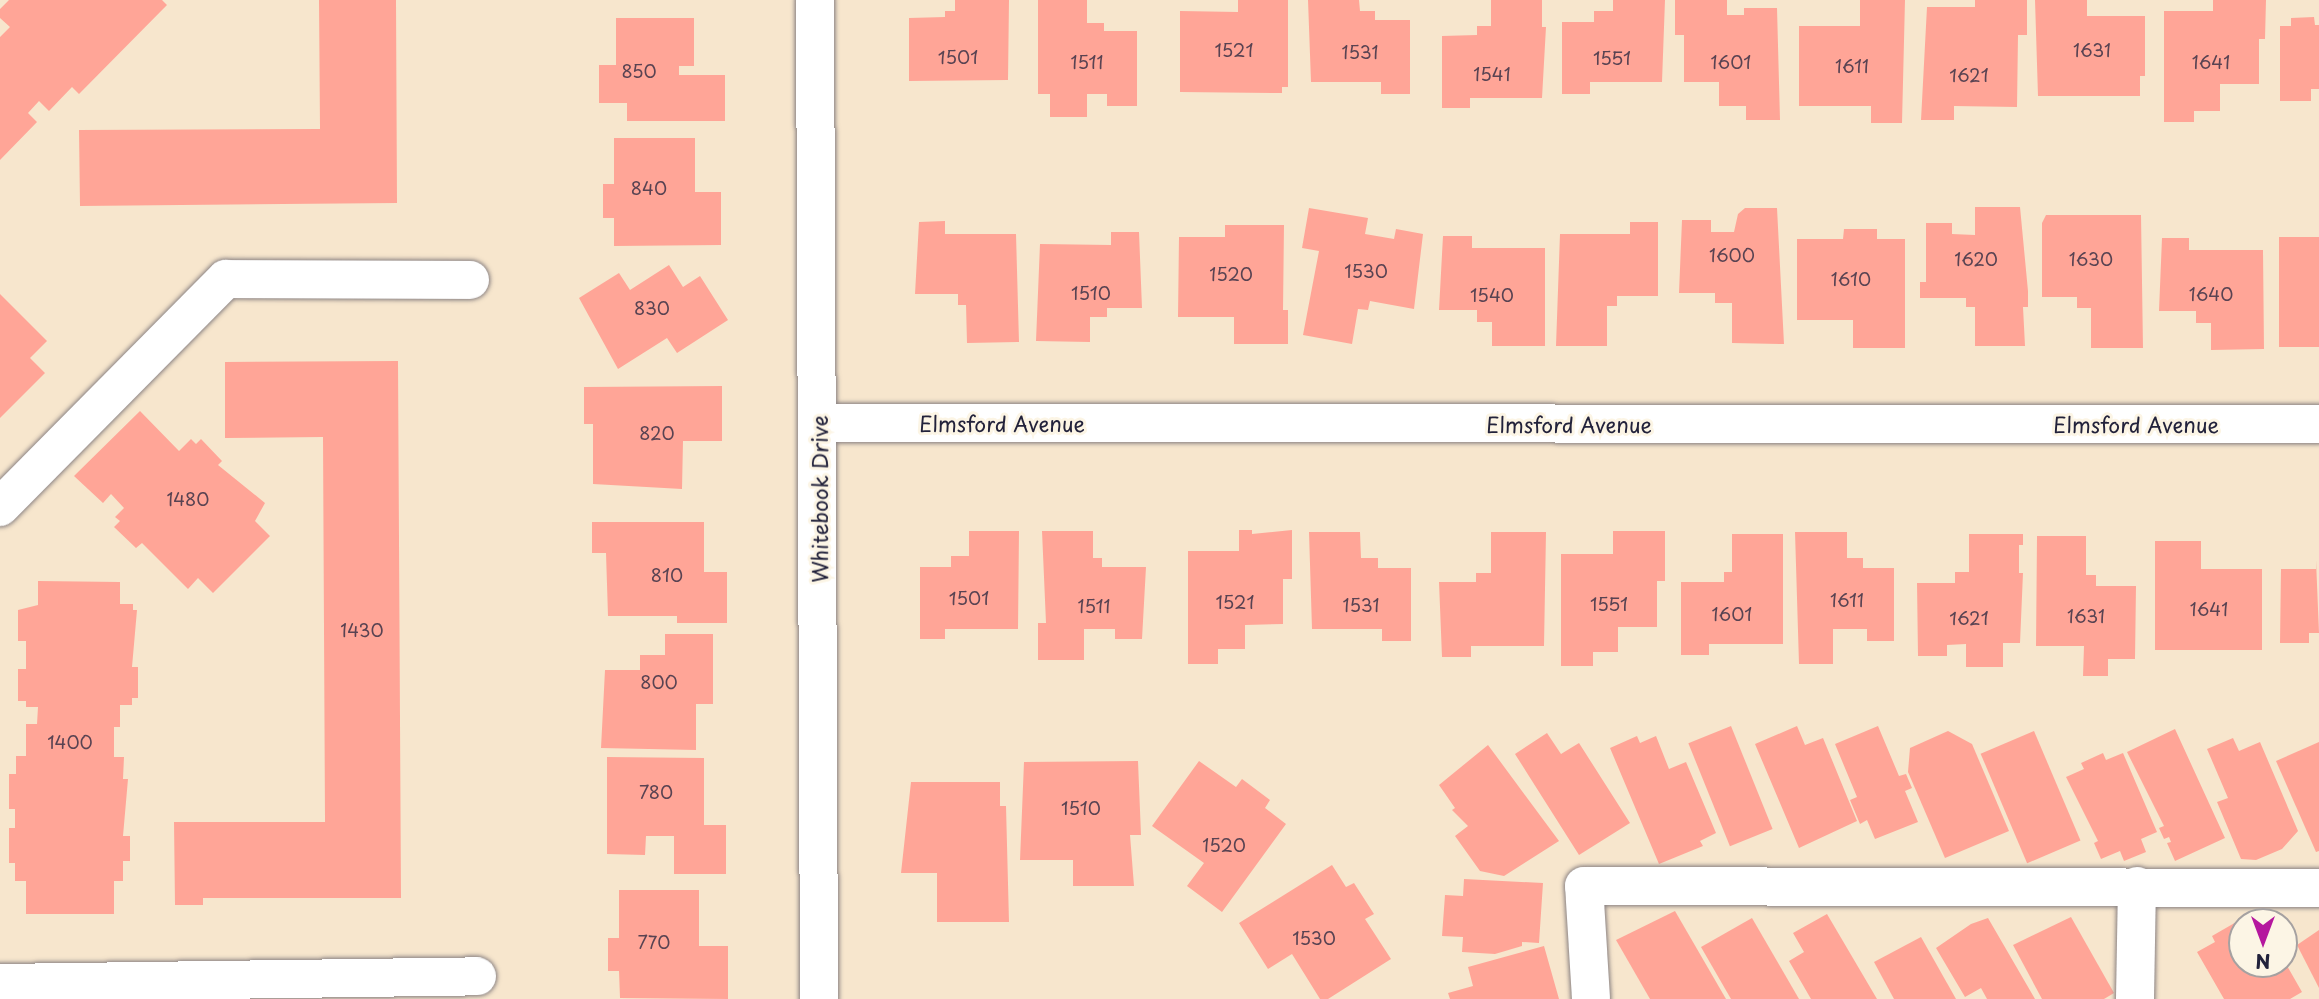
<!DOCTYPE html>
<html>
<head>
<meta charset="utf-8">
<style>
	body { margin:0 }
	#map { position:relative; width:2319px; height:999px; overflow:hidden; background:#f7e6cd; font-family:"Playpen Sans",sans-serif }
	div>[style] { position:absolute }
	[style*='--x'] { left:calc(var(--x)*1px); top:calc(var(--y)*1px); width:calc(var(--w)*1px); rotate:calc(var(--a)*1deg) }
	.building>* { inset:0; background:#ffa597; transform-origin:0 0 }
	.roads { filter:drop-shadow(0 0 2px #8c8484) drop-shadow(0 0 2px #8c8484) }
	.minor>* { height:38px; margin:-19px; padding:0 19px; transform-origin:19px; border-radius:19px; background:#fff }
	span { translate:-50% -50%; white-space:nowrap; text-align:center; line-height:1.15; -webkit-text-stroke:6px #fcf5e5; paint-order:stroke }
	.number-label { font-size:18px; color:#594352 }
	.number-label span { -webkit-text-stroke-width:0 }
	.street-label { font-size:21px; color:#22223b }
	.north { position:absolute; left:2228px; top:908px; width:70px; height:70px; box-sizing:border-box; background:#fcf5e5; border:2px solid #a5a1a1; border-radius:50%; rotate:180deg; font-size:19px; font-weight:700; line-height:28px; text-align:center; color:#22223b }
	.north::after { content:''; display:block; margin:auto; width:24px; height:32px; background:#b5179e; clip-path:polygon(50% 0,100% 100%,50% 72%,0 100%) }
</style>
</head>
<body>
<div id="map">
	<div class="building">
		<div style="clip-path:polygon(9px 0,162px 0,167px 5px,79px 94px,72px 87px,49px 111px,39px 101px,28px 113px,37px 122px,0 160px,0 37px,10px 27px,0 18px,0 9px)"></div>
		<div style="clip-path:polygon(319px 0,396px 0,397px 203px,80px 206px,79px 130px,320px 129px)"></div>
		<div style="clip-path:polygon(955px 0,1009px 0,1008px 80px,909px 81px,909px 18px,945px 17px,945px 11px,955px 11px)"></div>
		<div style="clip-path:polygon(1038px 0,1087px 0,1087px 23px,1104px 23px,1104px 31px,1137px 31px,1137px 106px,1107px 106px,1107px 94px,1087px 94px,1087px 117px,1050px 117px,1050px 94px,1038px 94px)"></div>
		<div style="clip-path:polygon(1238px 0,1288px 0,1288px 87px,1282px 87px,1282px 93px,1180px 92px,1180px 11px,1238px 12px)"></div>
		<div style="clip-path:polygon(1308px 0,1359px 0,1360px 11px,1375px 11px,1375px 20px,1410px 20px,1410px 94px,1381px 94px,1381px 82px,1311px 82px)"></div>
		<div style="clip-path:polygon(1491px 0,1542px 0,1542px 27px,1546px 27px,1542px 98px,1470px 98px,1470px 108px,1442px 108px,1442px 36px,1477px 35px,1477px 26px,1491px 26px)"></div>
		<div style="clip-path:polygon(1613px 0,1665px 0,1662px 82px,1590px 82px,1590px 94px,1562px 94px,1562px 22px,1594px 22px,1594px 11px,1613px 11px)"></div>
		<div style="clip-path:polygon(1675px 0,1727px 0,1727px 15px,1744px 15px,1744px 8px,1777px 8px,1780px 120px,1746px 120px,1746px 106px,1719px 106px,1719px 82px,1684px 82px,1684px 35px,1675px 35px)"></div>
		<div style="clip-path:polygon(1860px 0,1905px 0,1902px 123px,1871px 123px,1871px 106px,1799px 106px,1799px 26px,1860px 26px)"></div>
		<div style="clip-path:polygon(1975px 0,2027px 0,2027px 35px,2018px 35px,2017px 107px,1954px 106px,1954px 120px,1921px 120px,1927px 7px,1975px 7px)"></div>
		<div style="clip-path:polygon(2035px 0,2087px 0,2087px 16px,2145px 16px,2145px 76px,2140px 76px,2140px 96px,2038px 96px)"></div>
		<div style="clip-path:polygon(2213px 0,2266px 0,2265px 39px,2259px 39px,2259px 84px,2220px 84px,2220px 111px,2194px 111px,2194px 122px,2164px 122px,2164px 11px,2213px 11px)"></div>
		<div style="clip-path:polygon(2314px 17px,2315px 25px,2319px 25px,2319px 89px,2311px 89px,2311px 101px,2280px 101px,2280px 26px,2291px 26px,2291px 18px)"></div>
		<div style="clip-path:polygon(616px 18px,694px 18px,694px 66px,679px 66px,679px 75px,725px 75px,725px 121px,627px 121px,627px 103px,599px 103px,599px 65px,616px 65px)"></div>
		<div style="clip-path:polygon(614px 138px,695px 138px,695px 192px,721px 192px,721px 245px,614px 246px,614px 218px,603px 218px,603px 184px,614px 184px)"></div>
		<div style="clip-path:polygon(1975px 207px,2020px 207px,2028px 291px,2028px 307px,2023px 307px,2025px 346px,1975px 346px,1975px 307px,1966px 307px,1966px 298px,1920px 298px,1920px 282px,1926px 282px,1926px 223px,1952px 223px,1952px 234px,1975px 235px)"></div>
		<div style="clip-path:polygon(1309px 208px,1368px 218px,1365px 234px,1394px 239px,1396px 229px,1423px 234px,1414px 309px,1370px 301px,1368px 310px,1358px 309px,1352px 344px,1303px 335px,1319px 251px,1302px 248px)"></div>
		<div style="clip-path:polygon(1745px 208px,1777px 208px,1784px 344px,1732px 343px,1732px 303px,1715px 303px,1715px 293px,1679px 293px,1682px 220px,1711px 220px,1711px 232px,1734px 232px,1738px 214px)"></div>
		<div style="clip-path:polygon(2046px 215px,2141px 215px,2143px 348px,2091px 348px,2091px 308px,2077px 308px,2077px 297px,2042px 297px,2042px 223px)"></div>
		<div style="clip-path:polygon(945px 221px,945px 234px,1016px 234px,1019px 342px,967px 343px,966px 305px,958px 305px,958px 294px,915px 294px,919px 222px)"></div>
		<div style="clip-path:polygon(1630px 222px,1658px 222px,1658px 296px,1617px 296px,1617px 306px,1607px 306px,1607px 346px,1556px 346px,1560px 234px,1630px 234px)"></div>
		<div style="clip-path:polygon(1225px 225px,1284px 225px,1283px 310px,1288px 310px,1288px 344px,1234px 344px,1234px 317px,1178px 317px,1179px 237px,1225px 237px)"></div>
		<div style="clip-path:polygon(1844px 229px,1877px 229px,1877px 239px,1905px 239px,1905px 348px,1853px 348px,1853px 320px,1797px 320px,1797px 239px,1843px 239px)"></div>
		<div style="clip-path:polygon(1111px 232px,1139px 232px,1142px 308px,1107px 308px,1107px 317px,1090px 317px,1090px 342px,1036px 341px,1040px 244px,1111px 245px)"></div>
		<div style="clip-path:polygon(1443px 236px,1472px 236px,1472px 248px,1545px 248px,1545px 346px,1492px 346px,1492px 322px,1477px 322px,1477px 310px,1439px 310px)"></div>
		<div style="left:2279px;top:237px;width:40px;height:110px"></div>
		<div style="clip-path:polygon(2162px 238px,2189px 238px,2189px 250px,2263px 250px,2264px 349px,2211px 350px,2211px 323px,2196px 323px,2196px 311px,2159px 311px)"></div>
		<div style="clip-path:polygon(669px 265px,683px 287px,700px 276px,728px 320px,677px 353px,667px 338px,618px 369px,579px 298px,619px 273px,630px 290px)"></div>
		<div style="clip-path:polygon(0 294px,47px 341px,30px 358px,45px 373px,0 418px)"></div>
		<div style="clip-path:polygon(398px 361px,401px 898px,203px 898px,203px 905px,175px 905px,174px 822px,325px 822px,323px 437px,225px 438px,225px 362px)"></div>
		<div style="clip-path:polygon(722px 386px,722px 441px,683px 441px,682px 489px,593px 484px,593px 424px,584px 424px,584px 387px)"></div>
		<div style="clip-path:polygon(140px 411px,179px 451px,191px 439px,196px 444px,201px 439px,222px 461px,218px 465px,265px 503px,255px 521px,270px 536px,213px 593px,198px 578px,188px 589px,142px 543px,136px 548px,114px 527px,120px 521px,115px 517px,124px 508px,111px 494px,103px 503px,74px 476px)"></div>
		<div style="clip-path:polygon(592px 522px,704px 522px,704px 572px,727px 572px,727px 623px,677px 623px,677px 616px,608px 616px,606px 553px,592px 553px)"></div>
		<div style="clip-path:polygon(1239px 530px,1252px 530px,1252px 534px,1292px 530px,1292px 579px,1283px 579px,1283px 624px,1245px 625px,1245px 649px,1218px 649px,1218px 664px,1188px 664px,1188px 551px,1239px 551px)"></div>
		<div style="clip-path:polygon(969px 531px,1019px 531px,1018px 629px,945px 629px,945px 639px,920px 639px,920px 567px,951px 567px,951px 556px,969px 556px)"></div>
		<div style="clip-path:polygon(1042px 531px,1093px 531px,1093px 558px,1102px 558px,1102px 567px,1146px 567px,1142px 639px,1115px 639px,1115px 629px,1084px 629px,1084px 660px,1038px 660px,1038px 623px,1046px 623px)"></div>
		<div style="clip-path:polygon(1613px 531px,1665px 531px,1665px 581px,1657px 581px,1657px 627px,1618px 627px,1618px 652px,1593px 652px,1593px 666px,1561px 666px,1561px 554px,1613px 554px)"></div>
		<div style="clip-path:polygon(1309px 532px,1360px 532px,1361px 558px,1378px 558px,1378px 568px,1411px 568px,1411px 641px,1382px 641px,1382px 629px,1312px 629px)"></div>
		<div style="clip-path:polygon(1491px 532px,1546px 532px,1544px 646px,1471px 646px,1471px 657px,1442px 657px,1439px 582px,1476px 582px,1476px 573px,1491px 573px)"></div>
		<div style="clip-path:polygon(1795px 532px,1847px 532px,1847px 558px,1863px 558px,1863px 568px,1894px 568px,1894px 641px,1867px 641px,1867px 629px,1833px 629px,1833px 664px,1799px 664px)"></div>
		<div style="clip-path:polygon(1732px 534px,1783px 534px,1783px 644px,1709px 644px,1709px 655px,1681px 655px,1681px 582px,1724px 582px,1724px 572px,1732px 572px)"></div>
		<div style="clip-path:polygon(1969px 534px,2023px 534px,2023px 545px,2019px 545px,2019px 573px,2023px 573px,2020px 643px,2003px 643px,2003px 667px,1966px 667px,1966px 644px,1947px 645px,1947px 656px,1918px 656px,1917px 583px,1955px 583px,1955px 572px,1969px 572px)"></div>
		<div style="clip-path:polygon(2037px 536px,2086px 536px,2086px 575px,2096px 575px,2096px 586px,2136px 586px,2135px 659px,2108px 659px,2108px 676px,2083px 676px,2084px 646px,2036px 646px)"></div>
		<div style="clip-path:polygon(2155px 541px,2201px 541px,2201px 569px,2262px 569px,2262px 650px,2155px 650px)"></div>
		<div style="clip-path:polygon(2316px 560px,2319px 633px,2309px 633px,2309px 643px,2280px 643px,2281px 569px,2316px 569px)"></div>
		<div style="clip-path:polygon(38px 581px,120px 582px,120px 604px,133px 604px,133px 610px,137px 610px,132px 667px,138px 667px,138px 698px,132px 698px,132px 705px,120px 705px,120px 727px,114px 727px,114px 757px,124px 757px,123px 779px,128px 779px,123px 836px,130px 836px,130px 861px,123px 861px,123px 881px,114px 881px,114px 914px,26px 914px,26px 881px,15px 881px,15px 863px,9px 863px,9px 828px,15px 828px,15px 809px,9px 809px,9px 774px,16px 774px,16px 756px,26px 756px,26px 724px,37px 724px,38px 707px,26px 707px,26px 701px,18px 701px,18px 669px,26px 669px,26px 641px,18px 641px,18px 610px,38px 605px)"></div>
		<div style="clip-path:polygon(665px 634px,713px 634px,713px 704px,696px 704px,696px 750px,601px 748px,605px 670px,640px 670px,640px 655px,665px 655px)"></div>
		<div style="left:1731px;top:726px;width:111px;height:46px;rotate:68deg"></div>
		<div style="clip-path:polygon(1797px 726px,1805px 745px,1823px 738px,1857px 821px,1799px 848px,1755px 744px)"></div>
		<div style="clip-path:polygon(1878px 726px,1899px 776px,1906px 774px,1912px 788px,1905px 791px,1918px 822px,1875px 839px,1867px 820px,1860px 824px,1850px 800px,1857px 797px,1835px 744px)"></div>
		<div style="clip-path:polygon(2175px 729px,2225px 838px,2175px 861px,2167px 843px,2171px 842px,2169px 837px,2164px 839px,2159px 828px,2164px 826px,2127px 752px)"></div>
		<div style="clip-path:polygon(1948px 731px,1972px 744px,2009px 831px,1945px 858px,1908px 772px,1910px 748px)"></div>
		<div style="left:2034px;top:731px;width:119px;height:58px;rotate:67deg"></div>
		<div style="clip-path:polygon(1547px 733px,1561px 754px,1579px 743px,1630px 823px,1579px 855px,1515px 754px)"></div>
		<div style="clip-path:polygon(1637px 736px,1640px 743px,1656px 736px,1669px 769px,1686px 762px,1716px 833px,1700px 841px,1703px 846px,1659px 864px,1610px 748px)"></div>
		<div style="clip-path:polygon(2233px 738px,2239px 751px,2260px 742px,2298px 831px,2282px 849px,2256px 860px,2241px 859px,2217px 802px,2228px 798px,2207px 749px)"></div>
		<div style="clip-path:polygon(2319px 742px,2319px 851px,2316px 852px,2276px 761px)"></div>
		<div style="clip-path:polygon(1488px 745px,1559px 841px,1504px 876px,1480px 871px,1455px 836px,1468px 826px,1452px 810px,1455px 808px,1439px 785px)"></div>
		<div style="clip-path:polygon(2103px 753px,2106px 760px,2123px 753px,2157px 832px,2141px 839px,2146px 852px,2124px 861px,2120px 851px,2101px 859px,2094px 843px,2098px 841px,2066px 777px,2084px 769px,2081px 763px)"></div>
		<div style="clip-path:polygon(607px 757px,704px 758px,704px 825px,726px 825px,726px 874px,674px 874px,674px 836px,646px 836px,645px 855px,607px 854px)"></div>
		<div style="clip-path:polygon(1138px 761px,1141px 835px,1130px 835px,1134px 886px,1073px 886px,1073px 860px,1020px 860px,1024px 762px)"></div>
		<div style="clip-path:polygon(1199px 761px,1236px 787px,1242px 779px,1270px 800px,1265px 808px,1286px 824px,1222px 912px,1187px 886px,1204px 863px,1152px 826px)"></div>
		<div style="clip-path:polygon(911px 782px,1000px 782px,1000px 806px,1006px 806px,1009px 922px,937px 922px,937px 873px,901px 873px)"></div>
		<div style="clip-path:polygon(1332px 865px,1346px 887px,1354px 883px,1374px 914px,1365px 919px,1391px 959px,1328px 999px,1320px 999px,1292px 954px,1268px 969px,1239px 923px)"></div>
		<div style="clip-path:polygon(1464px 879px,1543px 883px,1539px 943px,1522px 942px,1522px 946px,1495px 954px,1462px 952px,1463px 937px,1442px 936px,1445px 895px,1463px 896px)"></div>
		<div style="clip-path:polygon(619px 890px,699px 890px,699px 946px,728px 946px,728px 999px,620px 998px,619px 971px,608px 971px,608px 938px,619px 938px)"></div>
		<div style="clip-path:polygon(1675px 911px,1726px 999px,1650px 999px,1616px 940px)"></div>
		<div style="clip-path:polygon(1827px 914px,1877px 999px,1811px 999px,1789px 961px,1804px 952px,1793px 933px)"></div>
		<div style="clip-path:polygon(2071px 917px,2114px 993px,2104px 999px,2042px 999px,2013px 945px)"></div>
		<div style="clip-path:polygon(1752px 918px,1799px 999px,1731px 999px,1701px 947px)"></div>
		<div style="clip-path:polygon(1988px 918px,2035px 999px,1987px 999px,1981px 988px,1965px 997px,1936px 948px,1971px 924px)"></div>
		<div style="clip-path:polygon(2238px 921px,2242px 964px,2286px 964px,2302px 992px,2290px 999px,2224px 999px,2197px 952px,2215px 942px,2212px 936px)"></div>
		<div style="clip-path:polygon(2319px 930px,2319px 988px,2297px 945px)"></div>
		<div style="clip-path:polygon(1921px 937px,1956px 999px,1894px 999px,1874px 962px)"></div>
		<div style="clip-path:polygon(1544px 946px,1559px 999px,1450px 999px,1448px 993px,1473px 986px,1468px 967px)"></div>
	</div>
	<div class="roads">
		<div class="minor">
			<div style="--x:815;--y:0;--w:999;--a:89.77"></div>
			<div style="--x:819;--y:423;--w:1500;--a:0.04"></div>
			<div style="--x:0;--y:507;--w:321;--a:-45.3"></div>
			<div style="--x:226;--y:279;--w:244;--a:0.2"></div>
			<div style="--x:0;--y:983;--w:477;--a:-0.8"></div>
			<div style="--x:1591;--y:999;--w:113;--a:-93.5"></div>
			<div style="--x:1584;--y:886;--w:735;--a:0.16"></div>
			<div style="--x:2135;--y:999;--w:113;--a:-89"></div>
		</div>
	</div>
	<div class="number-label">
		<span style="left:1234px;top:50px">1521</span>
		<span style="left:2092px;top:50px">1631</span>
		<span style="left:1360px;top:52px">1531</span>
		<span style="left:958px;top:57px">1501</span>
		<span style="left:1612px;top:58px">1551</span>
		<span style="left:1087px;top:62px">1511</span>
		<span style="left:1731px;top:62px">1601</span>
		<span style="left:2211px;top:62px">1641</span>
		<span style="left:1852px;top:66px">1611</span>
		<span style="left:639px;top:71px">850</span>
		<span style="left:1492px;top:74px">1541</span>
		<span style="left:1969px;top:75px">1621</span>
		<span style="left:649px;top:188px">840</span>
		<span style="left:1732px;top:255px">1600</span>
		<span style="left:1976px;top:259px">1620</span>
		<span style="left:2091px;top:259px">1630</span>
		<span style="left:1366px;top:271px">1530</span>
		<span style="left:1231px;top:274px">1520</span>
		<span style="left:1851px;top:279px">1610</span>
		<span style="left:1091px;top:293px">1510</span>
		<span style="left:2211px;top:294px">1640</span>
		<span style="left:1492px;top:295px">1540</span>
		<span style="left:652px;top:308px">830</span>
		<span style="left:657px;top:433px">820</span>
		<span style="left:188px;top:499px">1480</span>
		<span style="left:667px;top:575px">810</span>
		<span style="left:969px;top:598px">1501</span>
		<span style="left:1847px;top:600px">1611</span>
		<span style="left:1235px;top:602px">1521</span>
		<span style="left:1609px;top:604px">1551</span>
		<span style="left:1361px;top:605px">1531</span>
		<span style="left:1094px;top:606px">1511</span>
		<span style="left:2209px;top:609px">1641</span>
		<span style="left:1732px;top:614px">1601</span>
		<span style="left:2086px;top:616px">1631</span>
		<span style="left:1969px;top:618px">1621</span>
		<span style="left:362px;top:630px">1430</span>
		<span style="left:659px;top:682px">800</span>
		<span style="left:70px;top:742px">1400</span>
		<span style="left:656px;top:792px">780</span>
		<span style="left:1081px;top:808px">1510</span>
		<span style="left:1224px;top:845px">1520</span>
		<span style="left:1314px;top:938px">1530</span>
		<span style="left:654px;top:942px">770</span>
	</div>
	<div class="street-label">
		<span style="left:1002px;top:423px">Elmsford Avenue</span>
		<span style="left:1569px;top:424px">Elmsford Avenue</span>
		<span style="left:2136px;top:424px">Elmsford Avenue</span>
		<span style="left:819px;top:499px;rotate:-90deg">Whitebook Drive</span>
	</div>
	<div class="north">N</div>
</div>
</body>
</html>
